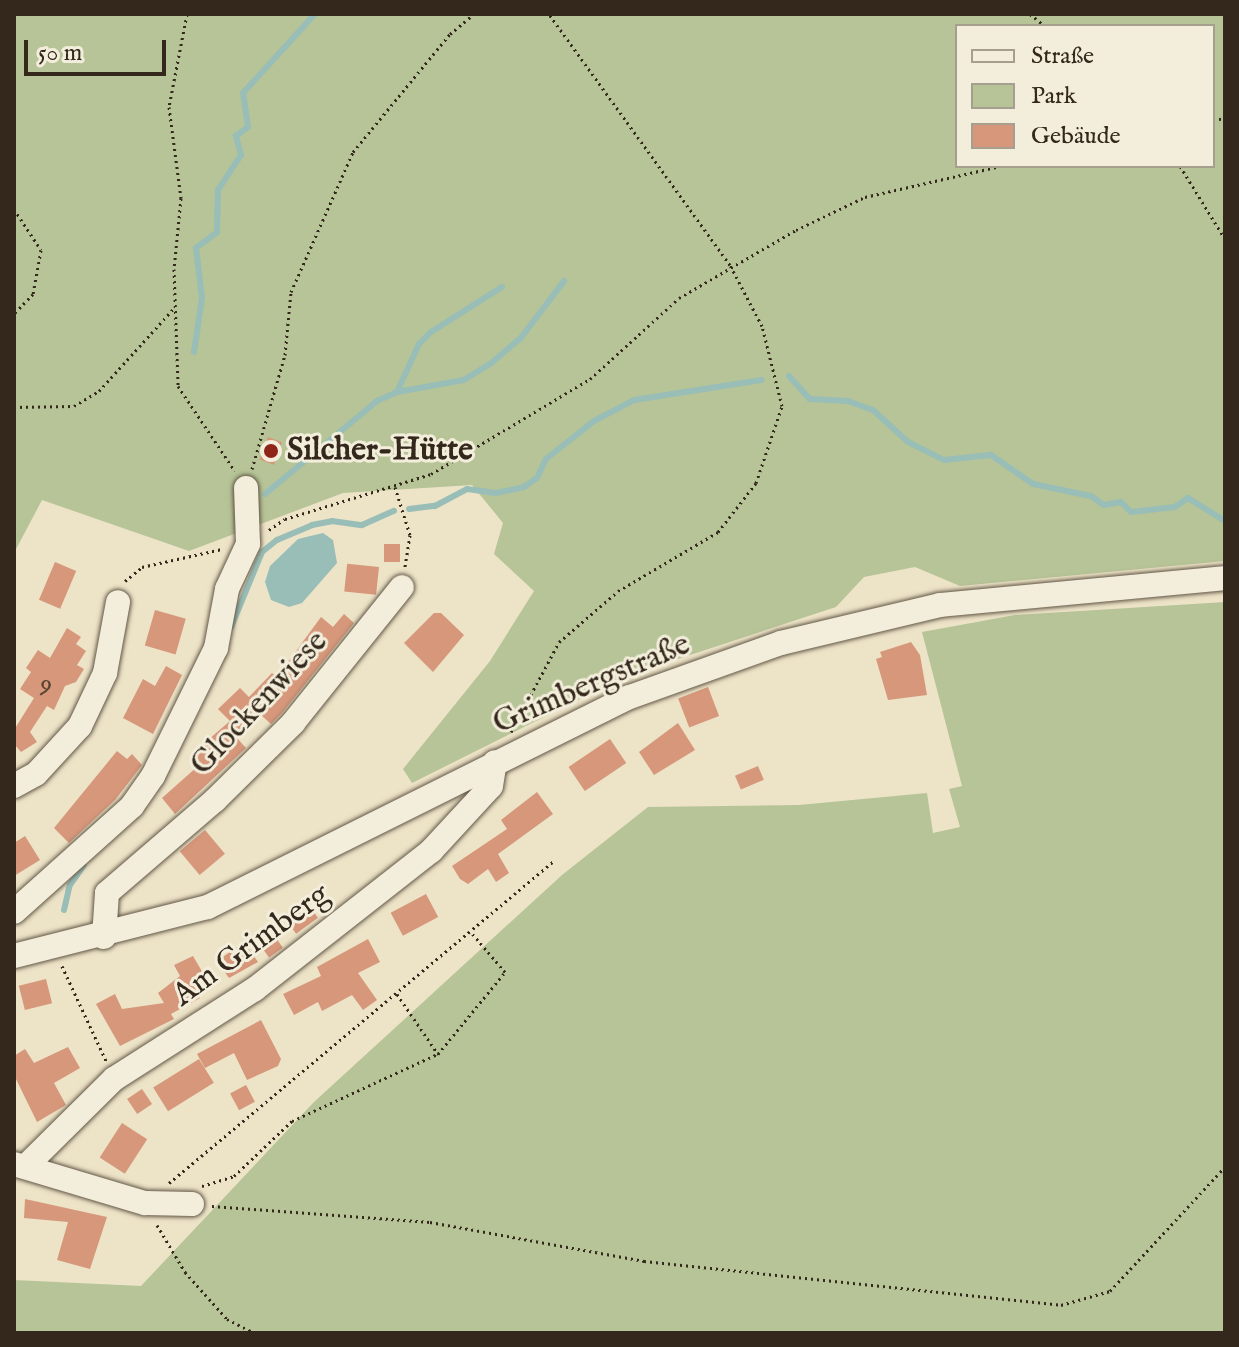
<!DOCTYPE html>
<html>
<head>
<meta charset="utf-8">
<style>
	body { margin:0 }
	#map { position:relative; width:1239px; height:1347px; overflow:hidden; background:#ede3c7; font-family:"IM FELL English",serif }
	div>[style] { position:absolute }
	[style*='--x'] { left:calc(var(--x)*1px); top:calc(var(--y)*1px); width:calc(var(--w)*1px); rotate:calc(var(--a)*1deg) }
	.green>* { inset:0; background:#b6c497 }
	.water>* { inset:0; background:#99beb7 }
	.stream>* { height:6px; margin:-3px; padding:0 3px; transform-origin:3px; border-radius:3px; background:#99beb7 }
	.building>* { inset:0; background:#d6977b; transform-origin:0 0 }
	.path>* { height:3px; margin-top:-1.5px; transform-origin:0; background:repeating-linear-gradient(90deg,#33281b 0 2px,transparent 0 6px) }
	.roads { filter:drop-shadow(0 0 2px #625746) drop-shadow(0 0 2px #625746) }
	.minor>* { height:24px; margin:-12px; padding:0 12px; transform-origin:12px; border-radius:12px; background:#f3eddb }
	.dots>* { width:22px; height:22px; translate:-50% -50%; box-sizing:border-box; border:4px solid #f3eddb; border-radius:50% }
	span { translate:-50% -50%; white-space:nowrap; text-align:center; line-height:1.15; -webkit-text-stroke:6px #f3eddb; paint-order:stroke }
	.number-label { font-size:28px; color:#5c4433 }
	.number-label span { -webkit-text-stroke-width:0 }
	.poi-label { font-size:32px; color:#33281b; font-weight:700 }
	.left { translate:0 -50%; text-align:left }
	.street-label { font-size:32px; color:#33281b }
	.frame { position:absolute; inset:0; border:16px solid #33281b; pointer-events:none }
	.legend { position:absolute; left:955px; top:24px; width:260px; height:144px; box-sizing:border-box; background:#f3eddb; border:2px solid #a69e8e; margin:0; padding:10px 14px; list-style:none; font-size:24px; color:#33281b }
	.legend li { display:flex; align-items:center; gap:16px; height:40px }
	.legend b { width:40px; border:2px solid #a69e8e }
	.scale { position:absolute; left:24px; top:40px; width:142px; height:36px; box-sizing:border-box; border:4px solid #33281b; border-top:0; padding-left:10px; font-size:24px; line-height:28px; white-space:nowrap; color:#33281b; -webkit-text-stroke:6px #f3eddb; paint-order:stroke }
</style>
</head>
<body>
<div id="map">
	<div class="green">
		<div style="clip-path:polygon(evenodd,14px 14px,1225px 14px,1225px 561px,960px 586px,915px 567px,864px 577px,836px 607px,626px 676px,412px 783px,403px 769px,490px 661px,534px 591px,494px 554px,503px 523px,472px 485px,343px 493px,189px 551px,42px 500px,14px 553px,14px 14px,957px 26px,1213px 26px,1213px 166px,957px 166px,957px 26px)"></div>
		<div style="clip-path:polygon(1225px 602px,1225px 1333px,14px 1333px,14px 1280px,141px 1286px,314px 1102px,562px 875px,648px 807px,799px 805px,927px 793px,933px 833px,960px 827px,949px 789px,962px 786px,922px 632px,1015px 615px)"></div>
	</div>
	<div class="water">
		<div style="clip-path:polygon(323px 533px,333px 540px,337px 563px,302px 603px,289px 607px,271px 600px,265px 582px,270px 566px,298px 539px)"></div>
	</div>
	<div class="stream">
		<div style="--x:194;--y:352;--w:55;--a:-81.6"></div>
		<div style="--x:202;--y:298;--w:50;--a:-96.8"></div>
		<div style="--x:196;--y:248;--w:26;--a:-37"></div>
		<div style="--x:217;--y:232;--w:42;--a:-88.6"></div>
		<div style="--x:218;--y:190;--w:42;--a:-56.7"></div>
		<div style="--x:241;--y:155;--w:20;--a:-105"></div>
		<div style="--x:236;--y:136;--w:15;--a:-37"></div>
		<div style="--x:248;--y:127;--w:34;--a:-98"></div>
		<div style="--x:243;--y:93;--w:107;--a:-47.7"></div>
		<div style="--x:789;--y:376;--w:31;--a:48"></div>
		<div style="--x:810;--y:399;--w:38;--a:3"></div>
		<div style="--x:848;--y:401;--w:27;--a:20"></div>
		<div style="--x:873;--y:410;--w:47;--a:42.4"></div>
		<div style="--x:908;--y:442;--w:40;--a:26.6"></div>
		<div style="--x:944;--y:460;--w:47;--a:-6.1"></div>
		<div style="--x:991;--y:455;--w:51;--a:34.6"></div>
		<div style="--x:1033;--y:484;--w:59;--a:11.7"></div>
		<div style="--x:1091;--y:496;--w:16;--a:35"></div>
		<div style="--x:1104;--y:505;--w:17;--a:-10"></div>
		<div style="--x:1121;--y:502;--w:14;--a:45"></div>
		<div style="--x:1131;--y:512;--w:44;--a:-6.5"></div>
		<div style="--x:1175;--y:507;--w:16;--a:-35"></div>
		<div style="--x:1188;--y:498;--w:44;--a:31.9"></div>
		<div style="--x:397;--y:392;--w:53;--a:-65.4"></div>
		<div style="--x:419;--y:344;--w:17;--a:-45"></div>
		<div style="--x:431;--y:332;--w:84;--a:-32.4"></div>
		<div style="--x:265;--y:494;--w:146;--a:-39.7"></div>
		<div style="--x:377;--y:401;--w:22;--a:-24"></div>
		<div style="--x:397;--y:392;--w:68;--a:-10.2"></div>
		<div style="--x:464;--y:380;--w:32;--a:-32"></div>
		<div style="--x:491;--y:363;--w:38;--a:-40"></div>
		<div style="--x:520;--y:339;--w:73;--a:-52.8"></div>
		<div style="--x:409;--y:509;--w:26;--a:-7"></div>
		<div style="--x:435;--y:506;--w:36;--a:-28"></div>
		<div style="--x:467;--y:489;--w:29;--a:8"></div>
		<div style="--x:496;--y:493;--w:29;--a:-12"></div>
		<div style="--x:524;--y:487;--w:16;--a:-35"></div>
		<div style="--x:537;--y:478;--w:21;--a:-65"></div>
		<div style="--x:546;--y:459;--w:61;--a:-38.4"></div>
		<div style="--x:594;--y:421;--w:45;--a:-27.7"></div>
		<div style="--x:634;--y:400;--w:129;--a:-8.9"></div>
		<div style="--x:231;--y:627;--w:81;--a:-67.5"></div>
		<div style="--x:262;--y:552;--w:19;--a:-39"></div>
		<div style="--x:277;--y:540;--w:38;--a:-23"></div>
		<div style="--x:312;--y:525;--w:20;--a:-11"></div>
		<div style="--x:332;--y:521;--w:30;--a:8"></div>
		<div style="--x:362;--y:525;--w:35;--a:-24"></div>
		<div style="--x:64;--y:910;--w:26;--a:-77"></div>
		<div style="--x:70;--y:885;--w:24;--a:-55"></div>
	</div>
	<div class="building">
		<div style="left:268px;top:437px;width:15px;height:24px;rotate:20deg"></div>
		<div style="left:384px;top:544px;width:16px;height:18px"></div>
		<div style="left:55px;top:562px;width:23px;height:41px;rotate:23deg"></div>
		<div style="left:379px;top:567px;width:28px;height:32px;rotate:96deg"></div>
		<div style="left:155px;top:610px;width:32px;height:37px;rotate:16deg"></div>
		<div style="clip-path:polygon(434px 613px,441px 613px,464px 635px,433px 672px,404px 643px)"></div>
		<div style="clip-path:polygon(344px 614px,354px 623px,282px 713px,271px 724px,261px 715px,237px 738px,246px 748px,175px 814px,162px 798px,198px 766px,190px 758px,194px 752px,230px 721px,218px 709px,240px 688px,249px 697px,272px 673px,277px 677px,321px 617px,333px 627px)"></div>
		<div style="clip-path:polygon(67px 628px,81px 637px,76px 644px,86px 651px,77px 665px,84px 669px,76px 682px,65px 686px,54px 710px,47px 706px,30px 732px,37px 742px,21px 752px,14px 744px,14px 730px,34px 698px,20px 689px,31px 672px,26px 668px,38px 650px,50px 658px)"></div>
		<div style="clip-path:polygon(911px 642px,920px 655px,927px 695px,888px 700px,876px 659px,882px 657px,880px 652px)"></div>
		<div style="clip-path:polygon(166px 666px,182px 675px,153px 734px,123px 718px,143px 679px,155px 686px)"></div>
		<div style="left:708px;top:687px;width:31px;height:32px;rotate:69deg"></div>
		<div style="clip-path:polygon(678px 723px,695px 750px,654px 775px,639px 752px)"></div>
		<div style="left:610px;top:739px;width:29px;height:50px;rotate:56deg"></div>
		<div style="clip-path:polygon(117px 751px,127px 759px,132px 754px,142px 765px,115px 800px,69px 843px,54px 828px)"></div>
		<div style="left:758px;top:766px;width:15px;height:25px;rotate:67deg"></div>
		<div style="clip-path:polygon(537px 792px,553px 814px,498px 854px,509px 873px,496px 882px,488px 869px,468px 884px,460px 879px,452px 866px,507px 829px,501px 820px)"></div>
		<div style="left:205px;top:830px;width:31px;height:33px;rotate:50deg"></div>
		<div style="clip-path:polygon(25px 836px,40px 860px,14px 876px,14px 843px)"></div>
		<div style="left:426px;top:894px;width:26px;height:40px;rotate:62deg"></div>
		<div style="left:305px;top:900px;width:22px;height:27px;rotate:54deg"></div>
		<div style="left:276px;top:938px;width:12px;height:17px;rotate:55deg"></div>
		<div style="clip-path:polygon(368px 939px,380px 962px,358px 973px,377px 1000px,363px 1010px,352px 995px,322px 1011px,318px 1002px,294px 1015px,283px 994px,321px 976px,317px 967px)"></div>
		<div style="clip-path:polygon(244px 942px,258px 962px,229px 978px,217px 961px)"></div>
		<div style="clip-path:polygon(193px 956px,207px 980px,195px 987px,200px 998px,171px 1014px,174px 1019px,120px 1046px,96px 1004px,115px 994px,122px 1009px,164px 1003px,158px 993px,180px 976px,174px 965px)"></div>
		<div style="left:46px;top:979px;width:25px;height:28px;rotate:76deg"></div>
		<div style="clip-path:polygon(261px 1020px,281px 1059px,278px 1066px,247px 1080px,234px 1053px,205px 1068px,197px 1054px)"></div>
		<div style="clip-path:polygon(68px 1047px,80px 1068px,54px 1083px,66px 1105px,37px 1122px,14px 1075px,14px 1056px,25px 1049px,34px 1063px)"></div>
		<div style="left:199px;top:1059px;width:28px;height:54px;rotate:58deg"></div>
		<div style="left:246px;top:1085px;width:19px;height:18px;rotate:62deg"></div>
		<div style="left:142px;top:1089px;width:18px;height:18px;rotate:56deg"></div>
		<div style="left:122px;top:1123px;width:30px;height:41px;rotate:33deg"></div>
		<div style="clip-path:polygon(25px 1199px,107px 1217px,90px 1269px,57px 1260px,68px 1222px,24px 1218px)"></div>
	</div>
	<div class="path">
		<div style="--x:187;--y:14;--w:95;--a:101"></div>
		<div style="--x:169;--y:107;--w:92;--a:82.5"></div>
		<div style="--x:181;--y:198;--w:71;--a:95.6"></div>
		<div style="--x:174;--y:269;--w:117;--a:88"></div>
		<div style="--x:178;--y:386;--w:102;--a:56.2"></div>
		<div style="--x:1030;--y:14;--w:19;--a:39"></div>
		<div style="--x:1213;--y:120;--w:12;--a:-9"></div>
		<div style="--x:1180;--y:166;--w:86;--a:58.3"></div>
		<div style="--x:14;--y:209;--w:49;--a:56.6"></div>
		<div style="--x:41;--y:250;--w:45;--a:100.3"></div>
		<div style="--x:33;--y:294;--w:28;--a:134"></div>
		<div style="--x:14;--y:407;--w:60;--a:-1"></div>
		<div style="--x:74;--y:406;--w:29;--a:-31"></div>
		<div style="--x:99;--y:391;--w:110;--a:-47.9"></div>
		<div style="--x:252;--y:469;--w:119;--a:-73.9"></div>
		<div style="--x:285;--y:355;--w:63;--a:-84.6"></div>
		<div style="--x:291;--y:292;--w:153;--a:-66.1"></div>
		<div style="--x:353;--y:152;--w:153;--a:-50.6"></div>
		<div style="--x:450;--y:34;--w:31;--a:-40"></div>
		<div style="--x:395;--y:487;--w:50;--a:72.6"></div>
		<div style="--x:410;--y:535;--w:33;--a:99"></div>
		<div style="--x:269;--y:530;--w:19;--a:-35"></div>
		<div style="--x:285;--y:519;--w:153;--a:-17.1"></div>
		<div style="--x:431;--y:474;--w:185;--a:-30.9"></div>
		<div style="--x:590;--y:379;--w:120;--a:-42.3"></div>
		<div style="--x:679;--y:298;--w:135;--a:-30.2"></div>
		<div style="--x:796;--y:230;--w:76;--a:-25.6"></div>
		<div style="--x:865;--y:197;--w:139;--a:-12.9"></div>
		<div style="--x:125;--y:581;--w:22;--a:-39"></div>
		<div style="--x:142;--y:567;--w:82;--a:-12.7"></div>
		<div style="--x:511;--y:732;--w:102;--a:-61.9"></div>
		<div style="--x:559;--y:642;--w:78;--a:-40.8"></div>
		<div style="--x:618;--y:591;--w:116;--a:-30.5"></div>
		<div style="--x:718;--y:532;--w:62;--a:-52.2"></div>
		<div style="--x:756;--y:483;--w:81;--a:-71.3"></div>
		<div style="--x:782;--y:406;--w:82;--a:-104"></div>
		<div style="--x:762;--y:326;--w:69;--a:-117.7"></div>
		<div style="--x:730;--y:265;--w:309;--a:-125.8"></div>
		<div style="--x:62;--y:966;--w:105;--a:65.1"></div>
		<div style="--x:397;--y:994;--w:73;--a:55.7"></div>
		<div style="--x:169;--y:1183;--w:503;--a:-39.92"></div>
		<div style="--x:202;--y:1186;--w:34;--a:-17"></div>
		<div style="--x:234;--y:1176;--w:80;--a:-43.5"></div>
		<div style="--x:292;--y:1121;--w:161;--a:-24.7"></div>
		<div style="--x:438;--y:1054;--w:106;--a:-50.7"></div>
		<div style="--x:505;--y:972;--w:52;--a:-130.4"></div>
		<div style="--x:212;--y:1206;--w:219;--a:4.2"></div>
		<div style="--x:430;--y:1222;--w:218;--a:10.3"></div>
		<div style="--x:644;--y:1261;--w:419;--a:6"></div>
		<div style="--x:1061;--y:1305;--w:51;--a:-15.9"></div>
		<div style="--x:1110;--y:1291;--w:169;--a:-47.2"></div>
		<div style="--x:157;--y:1225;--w:55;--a:59.2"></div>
		<div style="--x:185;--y:1272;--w:63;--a:48.2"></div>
		<div style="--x:227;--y:1319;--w:30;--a:27"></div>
	</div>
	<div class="roads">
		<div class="minor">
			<div style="--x:14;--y:786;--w:25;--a:-29"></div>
			<div style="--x:36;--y:774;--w:65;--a:-47.5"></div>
			<div style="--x:80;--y:726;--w:59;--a:-64.7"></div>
			<div style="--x:105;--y:673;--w:72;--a:-79.6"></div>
			<div style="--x:14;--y:912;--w:159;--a:-41.9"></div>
			<div style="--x:132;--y:806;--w:37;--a:-55"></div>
			<div style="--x:153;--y:776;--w:143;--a:-63.8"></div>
			<div style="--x:216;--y:648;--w:60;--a:-79.4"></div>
			<div style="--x:227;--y:589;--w:50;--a:-65"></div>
			<div style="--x:248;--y:544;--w:56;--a:-92"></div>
			<div style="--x:104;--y:937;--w:44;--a:-86.1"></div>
			<div style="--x:107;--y:893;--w:143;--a:-40.7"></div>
			<div style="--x:215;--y:800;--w:110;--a:-44.6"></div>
			<div style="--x:293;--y:723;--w:174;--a:-51.3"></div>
			<div style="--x:14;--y:956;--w:200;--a:-14.2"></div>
			<div style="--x:208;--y:907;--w:471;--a:-26.5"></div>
			<div style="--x:630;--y:697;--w:160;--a:-19.7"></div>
			<div style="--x:781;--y:643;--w:163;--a:-13.4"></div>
			<div style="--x:940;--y:605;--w:286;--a:-5.4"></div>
			<div style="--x:14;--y:1164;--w:137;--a:16.6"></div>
			<div style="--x:145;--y:1203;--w:47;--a:1.2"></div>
			<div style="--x:26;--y:1166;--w:124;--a:-44.7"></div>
			<div style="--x:114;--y:1079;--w:167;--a:-32.6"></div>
			<div style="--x:255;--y:989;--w:224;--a:-38.1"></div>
			<div style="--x:431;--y:851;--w:88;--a:-47.3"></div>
			<div style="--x:491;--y:786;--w:24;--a:-81"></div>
		</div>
	</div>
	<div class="dots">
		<div style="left:271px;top:451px;background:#8f2418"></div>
	</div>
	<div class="number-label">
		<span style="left:46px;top:685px">9</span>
	</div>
	<div class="poi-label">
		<span class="left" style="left:287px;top:451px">Silcher-Hütte</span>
	</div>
	<div class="street-label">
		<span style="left:592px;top:685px;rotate:-23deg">Grimbergstraße</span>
		<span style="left:260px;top:704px;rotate:-47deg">Glockenwiese</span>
		<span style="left:252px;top:946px;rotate:-36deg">Am Grimberg</span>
	</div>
	<div class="frame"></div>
	<ul class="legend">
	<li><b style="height:10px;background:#f3eddb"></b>Straße</li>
	<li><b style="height:22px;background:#b6c497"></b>Park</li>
	<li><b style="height:22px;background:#d6977b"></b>Gebäude</li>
	</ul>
	<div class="scale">50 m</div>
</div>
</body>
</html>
